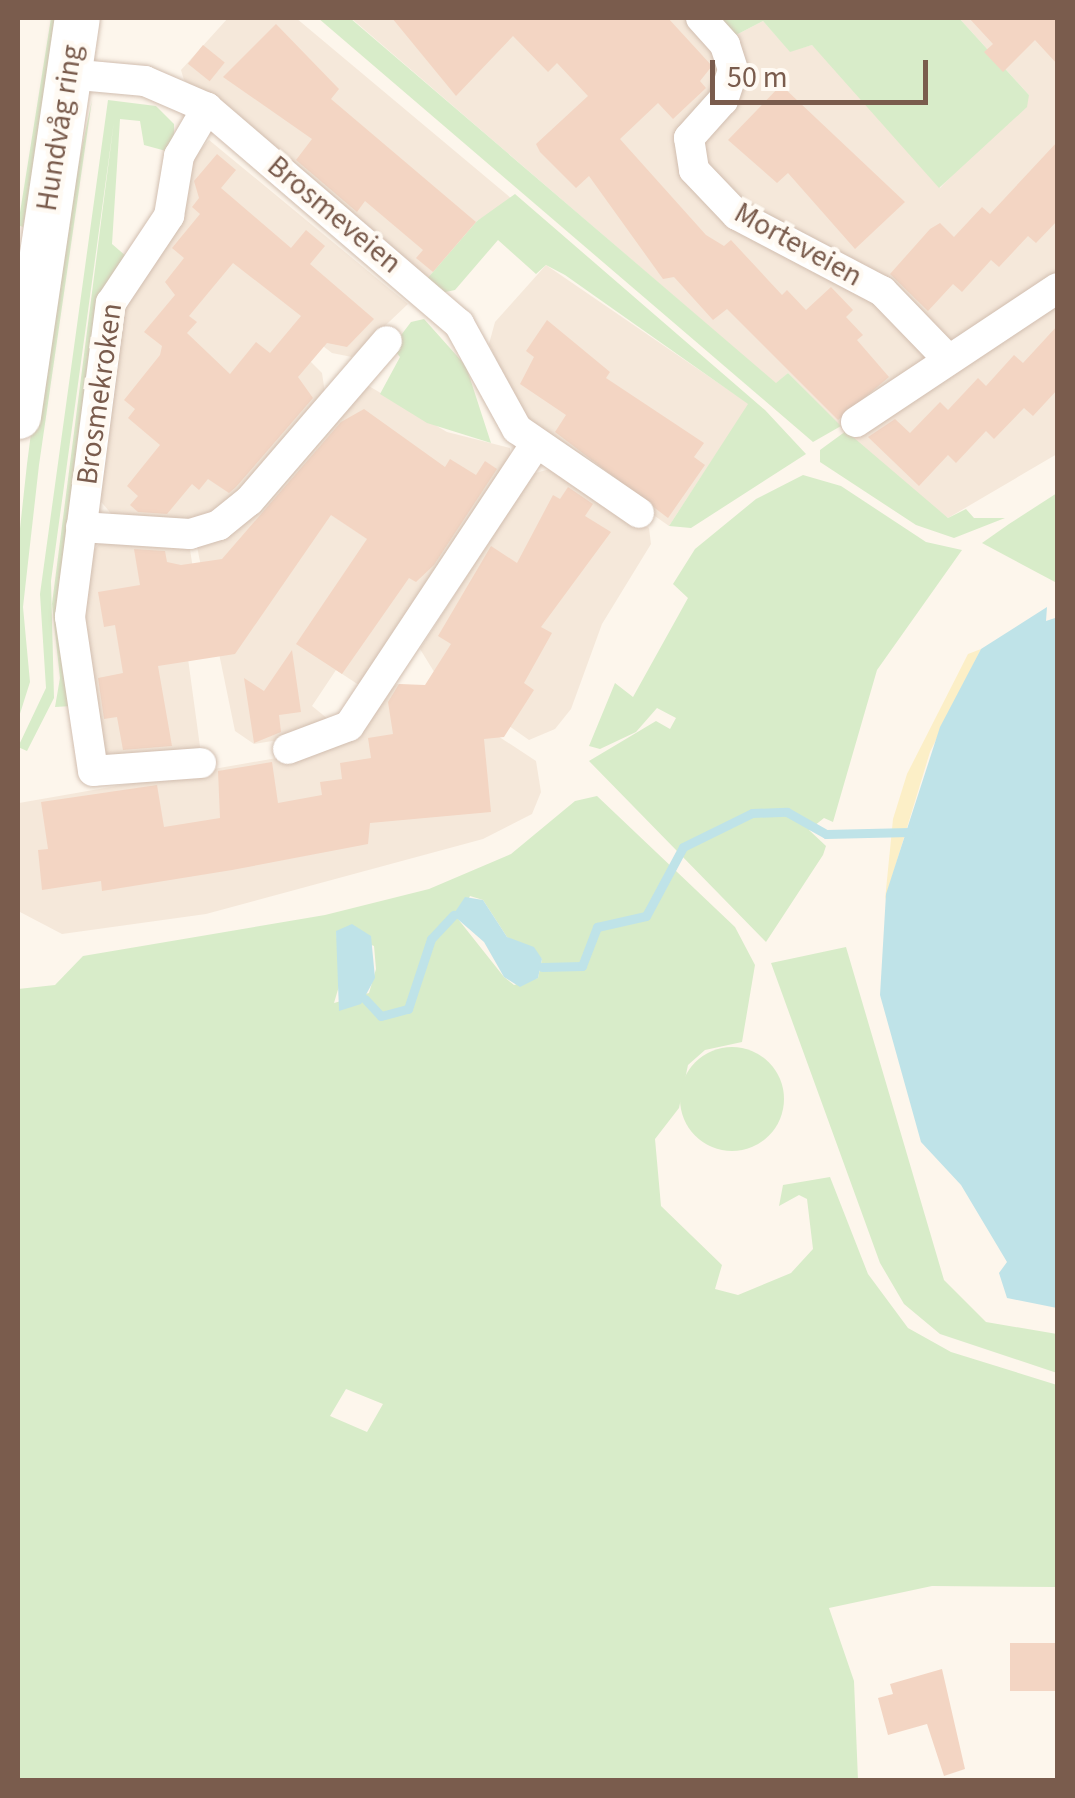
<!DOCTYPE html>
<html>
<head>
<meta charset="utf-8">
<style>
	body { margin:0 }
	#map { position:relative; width:1075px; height:1798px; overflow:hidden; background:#fdf6ec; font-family:"Source Sans 3",sans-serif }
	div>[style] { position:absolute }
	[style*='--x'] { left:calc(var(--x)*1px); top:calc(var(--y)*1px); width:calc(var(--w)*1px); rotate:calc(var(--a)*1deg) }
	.residential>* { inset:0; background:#f5e8da }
	.green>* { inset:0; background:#d8ecc9 }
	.round { border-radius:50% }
	.sand>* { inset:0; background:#fcefc7 }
	.water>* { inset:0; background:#bfe3e8 }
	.stream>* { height:9px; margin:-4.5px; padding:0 4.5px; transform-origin:4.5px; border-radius:4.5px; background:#bfe3e8 }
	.building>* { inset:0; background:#f3d5c3; transform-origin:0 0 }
	.roads { filter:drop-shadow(0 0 2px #d1beb0) drop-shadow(0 0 2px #d1beb0) }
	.street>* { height:30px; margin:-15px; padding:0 15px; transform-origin:15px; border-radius:15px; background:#fff }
	.secondary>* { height:45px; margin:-22.5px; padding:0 22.5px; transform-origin:22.5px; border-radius:22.5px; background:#fff }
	span { translate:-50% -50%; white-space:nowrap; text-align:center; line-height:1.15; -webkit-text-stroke:9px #fffaf3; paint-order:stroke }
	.street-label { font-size:30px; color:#7a5c4d }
	.frame { position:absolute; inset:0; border:20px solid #7a5c4d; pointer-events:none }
	.scale { position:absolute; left:710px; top:60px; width:218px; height:45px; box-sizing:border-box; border:5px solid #7a5c4d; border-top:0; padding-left:12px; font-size:30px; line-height:35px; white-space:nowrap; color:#7a5c4d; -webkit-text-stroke:8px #fffaf3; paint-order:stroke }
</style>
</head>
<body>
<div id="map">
	<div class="residential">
		<div style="clip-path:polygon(228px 18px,296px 18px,512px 199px,477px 221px,426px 280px,184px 80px,181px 70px)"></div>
		<div style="clip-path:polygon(351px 18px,721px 18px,736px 35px,763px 21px,790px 51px,812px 45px,830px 61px,940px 188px,1029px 95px,959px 18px,1057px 18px,1057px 454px,948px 518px,870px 457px,788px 373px,776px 384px)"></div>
		<div style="clip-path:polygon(209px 140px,408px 304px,352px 357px,332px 353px,306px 333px,295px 346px,322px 373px,325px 393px,240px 499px,201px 522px,114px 517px,97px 497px,128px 286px,186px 166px)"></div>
		<div style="clip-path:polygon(546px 265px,749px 404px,669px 526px,528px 426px,489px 344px,495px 322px)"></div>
		<div style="clip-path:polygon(362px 382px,447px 432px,510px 448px,510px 467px,365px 689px,336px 670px,312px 706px,328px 719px,321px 733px,254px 744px,235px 731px,196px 542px)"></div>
		<div style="clip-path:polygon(550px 469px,649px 528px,651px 544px,602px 624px,571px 709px,555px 729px,529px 740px,436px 675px,420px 649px,532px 474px)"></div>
		<div style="clip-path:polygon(189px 543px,204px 640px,186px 644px,201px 754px,111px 759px,103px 752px,82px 639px,89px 555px,100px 543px)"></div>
		<div style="clip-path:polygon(397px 684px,422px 686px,536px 761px,541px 792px,532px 814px,483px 839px,206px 914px,62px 934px,20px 912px,19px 803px,305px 753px)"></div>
	</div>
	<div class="green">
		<div style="clip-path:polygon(51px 18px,62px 18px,23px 227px,18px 225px)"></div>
		<div style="clip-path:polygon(318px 18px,350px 18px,776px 383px,788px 373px,841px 426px,813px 442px)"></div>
		<div style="clip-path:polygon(721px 18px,959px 18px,1029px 95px,1027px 107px,939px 188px,812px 45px,790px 52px,763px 21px,736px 35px)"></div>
		<div style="clip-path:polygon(92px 100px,39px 465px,23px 607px,30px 682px,18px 720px,18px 547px,27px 464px,46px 318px)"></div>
		<div style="clip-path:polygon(108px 100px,156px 106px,174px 124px,174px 137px,166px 151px,144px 145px,140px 121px,120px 119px,112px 244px,127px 257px,72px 706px,55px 707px,60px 678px,52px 604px,114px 121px,51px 581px,54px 698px,27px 751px,18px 747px,46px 688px,40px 594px)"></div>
		<div style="clip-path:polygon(515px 194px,765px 410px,806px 454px,691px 528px,669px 526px,748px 404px,565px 275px,546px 265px,536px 274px,498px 240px,455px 290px,441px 293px,426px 280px,477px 221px)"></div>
		<div style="clip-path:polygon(424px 319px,466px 366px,491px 443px,427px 423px,380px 394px,400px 357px,392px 347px,411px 322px)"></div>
		<div style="clip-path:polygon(846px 431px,948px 518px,966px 509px,974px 518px,1005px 518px,954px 538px,916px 525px,820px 462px,820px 450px)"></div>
		<div style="clip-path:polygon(803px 475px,841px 486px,926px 542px,962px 550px,877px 670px,833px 822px,824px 818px,809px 830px,826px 846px,823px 855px,766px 942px,589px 761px,656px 721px,670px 729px,676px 718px,657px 708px,636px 732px,600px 749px,589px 746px,615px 683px,633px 697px,688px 598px,673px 584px,695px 549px,756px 499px)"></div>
		<div style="clip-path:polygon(1057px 493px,1055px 582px,982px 543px,1009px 524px)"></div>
		<div style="clip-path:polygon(evenodd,597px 796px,735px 927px,755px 965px,742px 1042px,705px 1050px,688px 1065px,679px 1108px,655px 1139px,661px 1206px,722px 1265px,715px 1289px,738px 1295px,791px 1273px,813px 1249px,807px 1199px,799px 1195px,779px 1206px,783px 1185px,830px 1177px,868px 1274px,908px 1328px,951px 1352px,1057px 1385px,1057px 1587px,932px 1586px,829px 1608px,854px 1681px,858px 1780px,18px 1780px,18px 989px,55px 985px,83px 956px,325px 915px,429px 889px,511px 854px,575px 801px,597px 796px,470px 896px,483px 900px,507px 937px,542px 959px,538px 978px,514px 985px,504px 977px,458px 919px,470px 896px,597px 796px,336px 931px,374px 946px,376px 969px,369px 993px,334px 1003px,342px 976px,336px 931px,597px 796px,346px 1389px,383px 1404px,367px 1432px,330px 1416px,346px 1389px)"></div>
		<div style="clip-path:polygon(846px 947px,944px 1280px,986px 1322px,1057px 1334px,1057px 1373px,940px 1334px,904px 1304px,880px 1263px,771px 963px)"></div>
		<div class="round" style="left:680px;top:1047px;width:104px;height:104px"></div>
	</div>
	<div class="sand">
		<div style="clip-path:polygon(981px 649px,930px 752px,885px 900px,893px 819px,907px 774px,968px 654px)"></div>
	</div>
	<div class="water">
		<div style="clip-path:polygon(1047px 607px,1046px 621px,1058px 617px,1057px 1308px,1007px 1298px,999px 1273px,1007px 1262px,961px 1185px,921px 1142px,880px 995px,886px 894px,940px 727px,981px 649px)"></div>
		<div style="clip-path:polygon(465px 897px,483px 900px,507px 937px,534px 947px,542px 959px,538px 978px,520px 987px,504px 977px,484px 942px,453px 915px)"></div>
		<div style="clip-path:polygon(352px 924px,371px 936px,375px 978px,361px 1004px,339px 1011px,336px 931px)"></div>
	</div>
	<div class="stream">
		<div style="--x:542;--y:967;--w:40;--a:-1.4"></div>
		<div style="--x:582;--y:966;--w:42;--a:-69"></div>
		<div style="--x:597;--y:927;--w:50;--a:-12.7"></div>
		<div style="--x:646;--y:916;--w:78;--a:-61.8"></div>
		<div style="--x:683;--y:847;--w:77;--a:-26.2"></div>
		<div style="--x:752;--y:813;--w:35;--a:-2"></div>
		<div style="--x:787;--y:812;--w:45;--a:29.4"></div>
		<div style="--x:826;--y:834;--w:84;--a:-1.4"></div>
		<div style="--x:365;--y:999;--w:23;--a:47"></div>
		<div style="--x:381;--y:1016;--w:28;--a:-15"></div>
		<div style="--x:408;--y:1009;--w:74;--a:-71.8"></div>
		<div style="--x:431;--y:939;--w:33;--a:-47"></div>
	</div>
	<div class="building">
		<div style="clip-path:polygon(392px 18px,668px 18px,712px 66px,700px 81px,706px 88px,673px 119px,658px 103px,620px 139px,706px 235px,724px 246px,731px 240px,782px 295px,787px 290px,806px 310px,831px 287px,853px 310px,846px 317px,863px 335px,857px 340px,889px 377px,838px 420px,727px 309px,713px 320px,674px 277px,663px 279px,589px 176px,576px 188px,540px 152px,536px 144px,588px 96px,557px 63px,548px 72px,513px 36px,456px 96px)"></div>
		<div style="clip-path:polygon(969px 18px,1058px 18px,1058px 65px,1035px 40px,1003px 72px,984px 52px,993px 44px)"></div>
		<div style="clip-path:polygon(276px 24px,339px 89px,331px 99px,476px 222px,433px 272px,416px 258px,423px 250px,365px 201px,357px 212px,296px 160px,312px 139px,223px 77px)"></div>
		<div style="left:203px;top:45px;width:28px;height:24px;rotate:39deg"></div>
		<div style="clip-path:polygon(781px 85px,905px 202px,855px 249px,788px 173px,777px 183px,728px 140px)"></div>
		<div style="clip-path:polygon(1058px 141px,1058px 220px,1036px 243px,1028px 236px,999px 267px,991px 260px,962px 292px,953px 284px,928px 311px,890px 274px,930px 229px,940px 223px,954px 237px,982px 207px,990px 214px)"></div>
		<div style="clip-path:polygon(evenodd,217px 154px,236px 170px,221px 188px,291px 248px,306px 230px,325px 246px,310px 264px,374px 319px,347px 347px,327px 343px,298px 377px,313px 398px,236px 487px,229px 493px,208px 479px,199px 490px,192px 484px,167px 514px,138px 512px,130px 505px,138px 496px,127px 486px,160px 445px,128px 418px,135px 409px,124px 400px,160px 355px,162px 346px,144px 332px,175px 295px,165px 282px,184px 258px,172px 248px,200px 214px,192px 207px,199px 198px,194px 181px,217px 154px,233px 263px,301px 316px,270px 353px,256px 342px,230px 374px,187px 333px,197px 322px,189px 316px,233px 263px)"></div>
		<div style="clip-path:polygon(547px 320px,610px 372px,606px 378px,704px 443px,694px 457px,705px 465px,668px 518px,555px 432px,566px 415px,520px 384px,534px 357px,526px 351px)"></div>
		<div style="clip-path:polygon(1058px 325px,1058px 389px,1033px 416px,1024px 408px,994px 439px,986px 431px,956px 463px,948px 455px,919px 486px,868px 437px,895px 419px,910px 433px,940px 402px,948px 410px,978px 378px,986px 386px,1014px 355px,1023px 363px)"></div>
		<div style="clip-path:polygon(364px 409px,445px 467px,450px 459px,476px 475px,485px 461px,497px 469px,434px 565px,416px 582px,409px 578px,342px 674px,296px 644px,367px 539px,331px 515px,235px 654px,158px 666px,172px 746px,123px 750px,117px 717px,104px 719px,98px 678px,123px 673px,115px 625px,104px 627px,98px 592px,140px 585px,134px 549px,165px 551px,167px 562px,181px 565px,222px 559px,341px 422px)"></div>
		<div style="clip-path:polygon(568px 487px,593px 504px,585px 516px,611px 532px,541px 627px,552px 633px,524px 683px,534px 690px,504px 737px,484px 739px,491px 812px,370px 823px,368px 844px,232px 870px,102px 891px,101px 881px,42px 890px,38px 850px,48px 849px,41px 802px,157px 785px,164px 827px,220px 818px,218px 771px,272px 762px,278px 803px,322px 795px,320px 782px,342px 779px,340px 763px,371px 758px,368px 738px,393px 734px,388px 702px,399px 684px,425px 685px,451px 644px,438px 636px,491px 546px,517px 563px,553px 495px,560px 499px)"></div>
		<div style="clip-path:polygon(292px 650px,301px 712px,279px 715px,281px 732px,254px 743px,244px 678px,264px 691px)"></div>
		<div style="left:1058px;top:1643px;width:48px;height:48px;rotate:90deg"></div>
		<div style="clip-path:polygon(942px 1669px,965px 1769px,944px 1776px,927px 1724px,888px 1735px,878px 1698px,893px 1694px,890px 1684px)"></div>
	</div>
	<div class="roads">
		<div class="street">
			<div style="--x:701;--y:18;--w:36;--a:48"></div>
			<div style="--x:725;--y:45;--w:26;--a:72"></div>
			<div style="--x:733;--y:70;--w:32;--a:108"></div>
			<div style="--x:723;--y:100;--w:51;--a:131.8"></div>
			<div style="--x:689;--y:138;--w:32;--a:81"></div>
			<div style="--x:694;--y:170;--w:62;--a:46.3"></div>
			<div style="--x:737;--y:215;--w:164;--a:27.7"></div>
			<div style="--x:882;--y:291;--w:95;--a:45.9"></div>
			<div style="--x:68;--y:74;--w:77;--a:5.2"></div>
			<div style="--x:145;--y:81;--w:68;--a:23.5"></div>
			<div style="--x:207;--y:108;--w:332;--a:40.6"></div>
			<div style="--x:459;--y:324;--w:120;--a:61.1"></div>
			<div style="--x:517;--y:429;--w:148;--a:34.5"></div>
			<div style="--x:856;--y:422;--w:242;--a:-33.6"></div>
			<div style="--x:81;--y:527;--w:109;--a:3.7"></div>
			<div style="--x:190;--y:534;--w:30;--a:-17"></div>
			<div style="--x:219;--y:525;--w:38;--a:-39"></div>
			<div style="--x:249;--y:501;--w:211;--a:-49.2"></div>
			<div style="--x:288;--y:749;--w:65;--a:-20.7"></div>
			<div style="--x:349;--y:726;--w:338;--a:-56.5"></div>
			<div style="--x:201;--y:763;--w:108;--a:175.8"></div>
			<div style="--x:93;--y:771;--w:156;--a:-98.5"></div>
			<div style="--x:70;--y:617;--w:317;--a:-82.6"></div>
			<div style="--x:111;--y:303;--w:105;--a:-56.3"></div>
			<div style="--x:169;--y:216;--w:61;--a:-80.5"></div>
			<div style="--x:179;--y:156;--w:56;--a:-59.7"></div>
		</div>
		<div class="secondary">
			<div style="--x:18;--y:416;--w:402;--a:-81.6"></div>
		</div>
	</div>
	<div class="street-label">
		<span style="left:60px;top:128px;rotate:-81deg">Hundvåg ring</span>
		<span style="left:334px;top:215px;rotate:40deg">Brosmeveien</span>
		<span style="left:798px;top:245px;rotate:29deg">Morteveien</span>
		<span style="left:100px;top:394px;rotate:-82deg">Brosmekroken</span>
	</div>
	<div class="frame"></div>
	<div class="scale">50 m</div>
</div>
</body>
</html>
